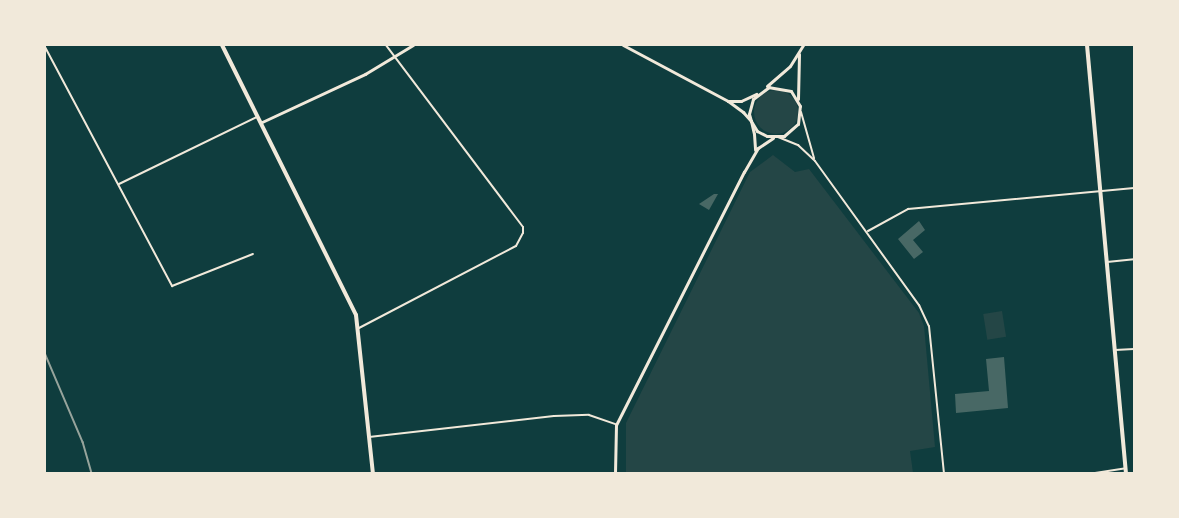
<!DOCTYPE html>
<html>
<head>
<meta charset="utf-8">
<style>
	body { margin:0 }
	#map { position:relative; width:1179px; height:518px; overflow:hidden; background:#0f3d3e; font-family:Roboto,sans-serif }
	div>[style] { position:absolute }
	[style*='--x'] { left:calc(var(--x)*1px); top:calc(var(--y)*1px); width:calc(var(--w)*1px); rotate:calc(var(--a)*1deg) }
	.green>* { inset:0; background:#244646; transform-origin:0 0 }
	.round { border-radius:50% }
	.building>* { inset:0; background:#486865 }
	.minor>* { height:2px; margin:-1px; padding:0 1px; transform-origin:1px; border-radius:1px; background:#f1e9da }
	.tertiary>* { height:3px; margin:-1.5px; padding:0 1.5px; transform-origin:1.5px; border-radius:1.5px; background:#f1e9da }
	.secondary>* { height:4px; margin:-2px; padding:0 2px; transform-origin:2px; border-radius:2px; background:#f1e9da }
	.rail>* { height:1.5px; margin:-0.75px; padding:0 0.75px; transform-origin:0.75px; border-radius:0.75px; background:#97a49c }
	span { translate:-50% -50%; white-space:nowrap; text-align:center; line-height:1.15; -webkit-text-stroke:5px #f1e9da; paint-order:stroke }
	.frame { position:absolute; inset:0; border:46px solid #f1e9da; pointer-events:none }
</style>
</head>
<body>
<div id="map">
	<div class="green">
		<div class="round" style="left:754px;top:90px;width:44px;height:44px"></div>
		<div style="clip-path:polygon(773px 155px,795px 172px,809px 169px,919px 313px,924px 326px,935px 447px,910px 451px,913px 473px,626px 473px,626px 423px,750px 172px)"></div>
		<div style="left:1002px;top:311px;width:26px;height:19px;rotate:81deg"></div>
	</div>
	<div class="building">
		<div style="clip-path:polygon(714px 194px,718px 194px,709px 210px,699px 204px)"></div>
		<div style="clip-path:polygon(919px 221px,925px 230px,913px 240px,923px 252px,914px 259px,898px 239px)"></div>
		<div style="clip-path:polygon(1004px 357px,1008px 408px,956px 413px,955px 394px,989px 391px,986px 359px)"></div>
	</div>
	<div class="minor">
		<div style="--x:45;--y:47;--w:271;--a:62"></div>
		<div style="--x:172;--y:286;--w:87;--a:-21.6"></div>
		<div style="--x:801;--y:112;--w:48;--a:74.2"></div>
		<div style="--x:778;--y:137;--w:22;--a:22"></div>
		<div style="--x:798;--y:145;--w:23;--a:43"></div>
		<div style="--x:815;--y:161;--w:178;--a:54.2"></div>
		<div style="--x:919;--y:305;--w:23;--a:65"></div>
		<div style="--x:929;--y:326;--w:148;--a:84.2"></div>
		<div style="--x:119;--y:184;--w:153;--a:-25.9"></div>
		<div style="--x:868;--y:231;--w:46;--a:-28.8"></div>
		<div style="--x:908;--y:209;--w:227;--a:-5.3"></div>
		<div style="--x:1107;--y:262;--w:27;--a:-6"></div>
		<div style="--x:359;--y:328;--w:177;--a:-27.6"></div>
		<div style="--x:516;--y:246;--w:15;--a:-62"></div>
		<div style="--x:523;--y:233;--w:6;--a:-90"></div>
		<div style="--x:523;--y:227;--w:228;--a:-127"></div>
		<div style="--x:1115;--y:350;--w:19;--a:-3"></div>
		<div style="--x:369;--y:437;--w:186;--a:-6.5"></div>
		<div style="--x:554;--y:416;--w:35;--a:-2"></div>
		<div style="--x:589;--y:415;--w:28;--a:19"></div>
		<div style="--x:1095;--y:473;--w:31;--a:-9"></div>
	</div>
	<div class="tertiary">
		<div style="--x:623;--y:45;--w:119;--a:28.1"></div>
		<div style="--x:728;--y:101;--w:19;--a:36"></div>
		<div style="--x:743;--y:112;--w:12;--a:48"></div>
		<div style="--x:751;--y:121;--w:12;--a:59"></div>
		<div style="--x:757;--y:131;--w:11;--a:27"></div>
		<div style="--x:767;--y:136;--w:17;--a:0"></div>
		<div style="--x:784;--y:136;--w:18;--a:-41"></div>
		<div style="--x:798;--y:124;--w:18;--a:-84"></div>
		<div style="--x:800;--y:106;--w:17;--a:-121"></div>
		<div style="--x:791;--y:91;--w:22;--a:-170"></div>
		<div style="--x:769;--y:87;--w:20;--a:143"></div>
		<div style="--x:753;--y:99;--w:16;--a:105"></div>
		<div style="--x:749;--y:114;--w:7;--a:74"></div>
		<div style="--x:751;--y:121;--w:13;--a:77"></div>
		<div style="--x:754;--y:134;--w:16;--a:86"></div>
		<div style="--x:767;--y:86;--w:30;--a:-41"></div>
		<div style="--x:790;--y:66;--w:25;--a:-58"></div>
		<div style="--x:798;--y:99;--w:45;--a:-88.7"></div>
		<div style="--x:728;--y:101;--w:13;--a:0"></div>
		<div style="--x:741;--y:101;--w:17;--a:-25"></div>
		<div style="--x:262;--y:122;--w:114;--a:-25"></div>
		<div style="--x:365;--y:74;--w:56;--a:-31.1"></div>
		<div style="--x:615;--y:473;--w:48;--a:-88.8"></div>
		<div style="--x:616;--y:425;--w:284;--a:-63.2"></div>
		<div style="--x:744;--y:172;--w:28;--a:-60"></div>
		<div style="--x:758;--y:148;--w:18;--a:-34"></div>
	</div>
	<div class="secondary">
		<div style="--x:222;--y:45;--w:301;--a:63.6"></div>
		<div style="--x:356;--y:315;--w:159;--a:83.9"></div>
		<div style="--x:1087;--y:45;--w:430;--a:84.8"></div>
	</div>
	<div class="rail">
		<div style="--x:45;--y:353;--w:97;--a:66.9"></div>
		<div style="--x:83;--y:442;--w:32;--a:74"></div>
	</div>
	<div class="frame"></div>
</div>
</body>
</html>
